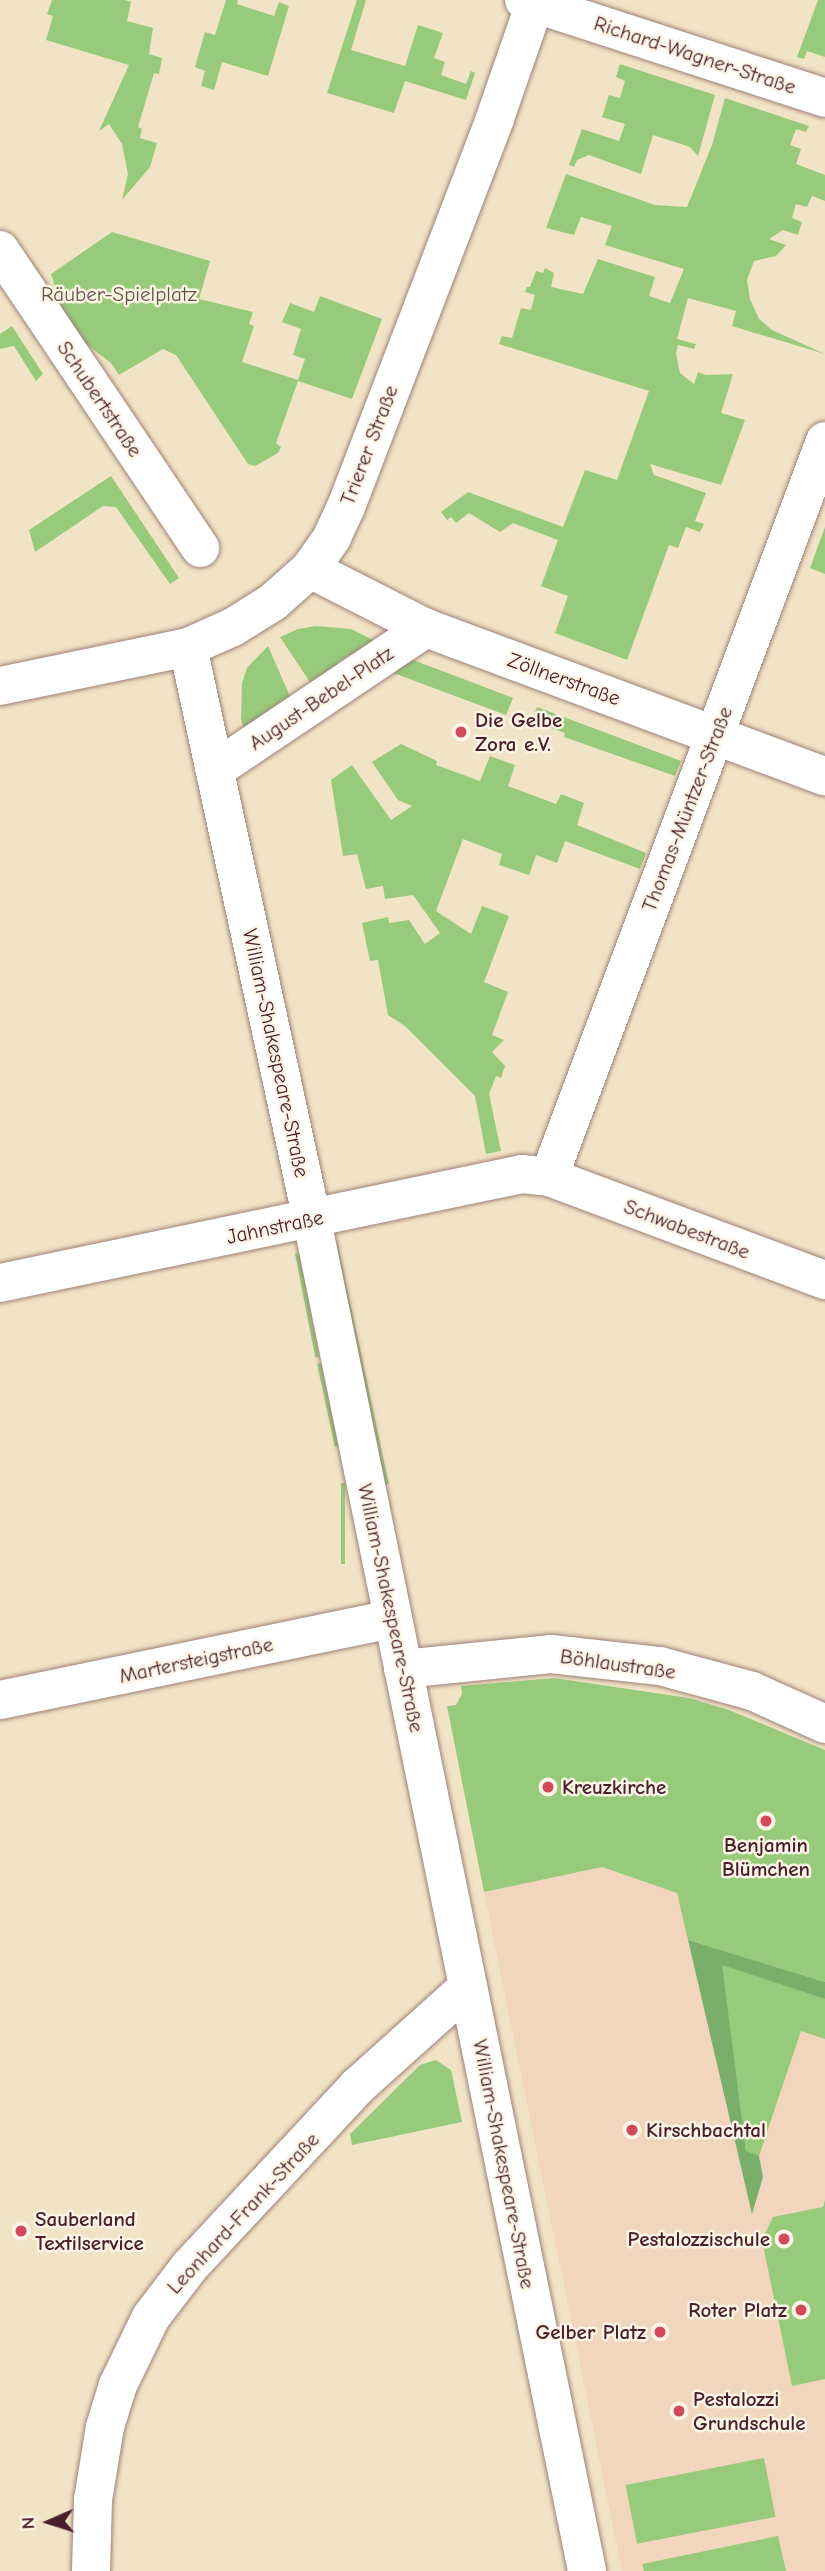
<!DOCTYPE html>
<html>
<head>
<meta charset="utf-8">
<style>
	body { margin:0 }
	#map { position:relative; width:825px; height:2571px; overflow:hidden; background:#f1e3c5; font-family:"Comic Neue",sans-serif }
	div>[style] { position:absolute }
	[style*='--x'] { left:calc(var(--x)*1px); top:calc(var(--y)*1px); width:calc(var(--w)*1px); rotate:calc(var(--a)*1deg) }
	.built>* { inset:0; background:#f1d5bc }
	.green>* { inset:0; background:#97cb7b; transform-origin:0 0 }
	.forest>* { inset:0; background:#79af6b }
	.roads { filter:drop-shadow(0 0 2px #9e8178) drop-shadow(0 0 2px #9e8178) }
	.minor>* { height:38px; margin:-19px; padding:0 19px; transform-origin:19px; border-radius:19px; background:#fff }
	.dots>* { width:19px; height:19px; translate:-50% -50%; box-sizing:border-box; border:4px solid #fcf5e5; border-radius:50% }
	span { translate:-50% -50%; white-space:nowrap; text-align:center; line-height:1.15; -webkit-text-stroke:5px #fcf5e5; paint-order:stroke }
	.street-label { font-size:21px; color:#4a1f2b }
	.park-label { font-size:21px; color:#615343 }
	.poi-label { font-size:21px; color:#4a1f2b; font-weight:700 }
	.left { translate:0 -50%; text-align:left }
	.right { translate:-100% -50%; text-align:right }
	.north { position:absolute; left:14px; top:2487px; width:70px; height:70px; -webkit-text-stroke:5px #fcf5e5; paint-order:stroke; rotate:267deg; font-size:19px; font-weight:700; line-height:28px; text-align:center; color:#4a1f2b }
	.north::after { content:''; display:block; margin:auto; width:24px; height:32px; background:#4a1f2b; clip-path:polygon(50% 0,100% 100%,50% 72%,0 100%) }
</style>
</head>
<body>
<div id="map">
	<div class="built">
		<div style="clip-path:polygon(602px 1867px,677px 1893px,689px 1940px,825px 1982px,825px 2571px,622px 2571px,484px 1892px)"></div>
	</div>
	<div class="green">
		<div style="clip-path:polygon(52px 0,125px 0,131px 2px,127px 21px,153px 28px,149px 54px,162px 58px,159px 74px,154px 73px,138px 127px,142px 129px,140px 138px,157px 143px,150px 167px,122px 200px,128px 174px,122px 144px,109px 124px,99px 131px,129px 65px,46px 40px,53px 16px,47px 14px)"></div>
		<div style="clip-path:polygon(226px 0,238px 0,237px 4px,274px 16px,279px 2px,289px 6px,268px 76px,222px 62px,214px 90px,201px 86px,205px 71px,195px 67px,205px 32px,215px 35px)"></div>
		<div style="clip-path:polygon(357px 0,366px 0,351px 50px,405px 66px,418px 25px,443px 33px,434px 58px,445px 62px,441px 75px,466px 84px,471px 71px,475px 73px,466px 100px,405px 81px,394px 113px,327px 93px)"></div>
		<div style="clip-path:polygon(818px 0,825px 0,825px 57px,807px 51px,804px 59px,797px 57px)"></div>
		<div style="clip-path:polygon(620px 64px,715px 95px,698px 156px,690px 147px,653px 135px,641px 174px,589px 155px,577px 160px,574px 167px,569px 165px,582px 129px,619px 141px,625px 124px,602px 117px,609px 95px,620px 98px,625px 81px,616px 77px)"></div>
		<div style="clip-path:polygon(725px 98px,809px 126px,806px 132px,796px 129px,790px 145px,801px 149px,796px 164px,825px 175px,825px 201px,812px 196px,807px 207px,796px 204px,792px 218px,802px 222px,798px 235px,783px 230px,769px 239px,786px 245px,776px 256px,754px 261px,747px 280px,750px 299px,759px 319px,772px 330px,825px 354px,732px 326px,736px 311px,688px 298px,677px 339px,696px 344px,694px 349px,678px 345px,676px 354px,680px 373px,694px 384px,698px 372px,706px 375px,733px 374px,721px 413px,745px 420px,721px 485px,650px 464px,654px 475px,706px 493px,695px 521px,704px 524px,700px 532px,686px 527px,678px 548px,669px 545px,627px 660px,555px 633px,568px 596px,541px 586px,558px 540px,513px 523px,500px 532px,469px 513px,456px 523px,451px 517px,447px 520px,441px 512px,468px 492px,563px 527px,585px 470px,617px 480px,649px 391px,499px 344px,502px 336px,512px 338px,521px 308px,531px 310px,535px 295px,525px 292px,527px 287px,530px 287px,536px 271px,543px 273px,545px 268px,554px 273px,551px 287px,583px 294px,598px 259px,655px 277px,649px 296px,670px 303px,684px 269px,605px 245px,612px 226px,581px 217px,574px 235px,546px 228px,566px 174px,655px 205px,687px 207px,712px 145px)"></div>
		<div style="clip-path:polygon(112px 232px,210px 261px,199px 299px,253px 312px,249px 324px,254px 326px,242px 362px,298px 380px,305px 359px,293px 355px,301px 329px,282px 322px,290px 303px,314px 312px,320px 296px,382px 319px,352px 399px,298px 381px,276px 443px,281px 447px,278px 453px,255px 466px,248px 464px,176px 355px,163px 349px,119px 375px,111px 363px,80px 339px,65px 316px,51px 274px)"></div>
		<div style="clip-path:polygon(12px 326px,43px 374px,36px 381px,14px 346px,0 349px,0 334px)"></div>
		<div style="clip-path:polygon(111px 476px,179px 578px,170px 584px,116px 507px,103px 506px,35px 552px,29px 530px)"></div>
		<div style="clip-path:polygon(825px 527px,825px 574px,810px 568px)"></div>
		<div style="clip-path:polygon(316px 626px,351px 629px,379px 643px,354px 660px,349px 655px,337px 663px,341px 670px,314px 688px,280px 637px,298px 629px)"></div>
		<div style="clip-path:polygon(268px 646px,292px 701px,245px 734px,241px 720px,242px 683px,247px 668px)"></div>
		<div style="clip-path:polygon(408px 658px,513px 698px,506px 715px,388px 671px)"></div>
		<div style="clip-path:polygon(537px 707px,681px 761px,675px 776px,564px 737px,565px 733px,532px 721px)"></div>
		<div style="clip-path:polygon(401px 744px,437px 761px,436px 765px,480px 781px,490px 756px,515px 765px,508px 786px,556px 804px,561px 794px,584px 803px,577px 825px,646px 853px,640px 869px,565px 841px,557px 863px,536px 855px,529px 875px,499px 865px,502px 854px,463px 839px,436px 911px,471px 934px,482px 906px,509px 916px,484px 982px,508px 992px,492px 1035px,504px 1040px,492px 1052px,505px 1066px,501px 1078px,496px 1076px,489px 1094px,501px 1151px,486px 1154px,475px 1096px,405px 1026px,388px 1015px,378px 960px,370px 961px,362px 923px,388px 917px,389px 923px,409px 920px,425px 944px,440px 933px,413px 895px,385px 899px,383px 886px,366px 889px,357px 854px,343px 856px,331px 780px,352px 765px,391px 820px,412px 806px,398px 800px,372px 762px)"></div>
		<div style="left:338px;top:1245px;width:244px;height:4px;rotate:78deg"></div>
		<div style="left:299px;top:1253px;width:106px;height:4px;rotate:79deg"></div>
		<div style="left:321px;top:1363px;width:85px;height:4px;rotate:78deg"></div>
		<div style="left:341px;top:1483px;width:4px;height:81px"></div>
		<div style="clip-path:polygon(554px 1678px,689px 1698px,729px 1710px,825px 1750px,825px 1982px,688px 1940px,677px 1893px,602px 1867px,484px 1892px,447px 1706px,456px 1705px,462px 1694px,461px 1686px)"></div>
		<div style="clip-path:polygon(721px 1964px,825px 1999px,825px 2039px,801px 2031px,759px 2156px,746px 2152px)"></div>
		<div style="clip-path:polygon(436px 2060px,451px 2070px,462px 2122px,352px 2145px,350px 2134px,420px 2065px)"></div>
		<div style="clip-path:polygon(825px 2200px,825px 2379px,792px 2386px,762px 2240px,773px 2217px,823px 2207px)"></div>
		<div style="left:764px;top:2458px;width:60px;height:141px;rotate:79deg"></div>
		<div style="clip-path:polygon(778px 2536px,786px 2571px,644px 2571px,642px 2564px)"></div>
	</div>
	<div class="forest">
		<div style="clip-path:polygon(688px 1940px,825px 1982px,825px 1999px,722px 1965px,746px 2151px,759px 2156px,763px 2177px,752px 2214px)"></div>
	</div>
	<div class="roads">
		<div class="minor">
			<div style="--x:524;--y:0;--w:317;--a:18"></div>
			<div style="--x:0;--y:250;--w:359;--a:56.1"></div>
			<div style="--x:310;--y:569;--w:130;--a:27"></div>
			<div style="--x:426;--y:628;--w:426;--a:20.4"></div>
			<div style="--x:188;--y:647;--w:586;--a:77.79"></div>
			<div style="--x:312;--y:1220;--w:1379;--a:78.49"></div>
			<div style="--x:0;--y:686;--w:192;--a:-11.7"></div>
			<div style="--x:188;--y:647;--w:49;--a:-24"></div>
			<div style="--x:233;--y:627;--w:47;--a:-32"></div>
			<div style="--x:273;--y:602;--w:50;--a:-41.7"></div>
			<div style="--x:310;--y:569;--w:39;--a:-55"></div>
			<div style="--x:332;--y:537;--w:33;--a:-65"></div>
			<div style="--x:346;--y:507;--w:417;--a:-69"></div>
			<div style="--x:495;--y:118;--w:125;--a:-70.8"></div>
			<div style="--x:216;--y:769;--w:253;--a:-33.9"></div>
			<div style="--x:549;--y:1177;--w:786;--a:-69.44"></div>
			<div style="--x:0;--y:1283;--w:533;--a:-11.79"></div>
			<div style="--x:522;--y:1174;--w:27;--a:6"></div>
			<div style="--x:549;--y:1177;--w:295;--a:20.5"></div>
			<div style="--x:403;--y:1669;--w:149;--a:-5.8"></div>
			<div style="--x:551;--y:1654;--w:110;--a:6.3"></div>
			<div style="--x:660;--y:1666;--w:95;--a:15.2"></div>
			<div style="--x:752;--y:1691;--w:80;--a:24.3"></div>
			<div style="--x:0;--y:1700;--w:400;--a:-11.7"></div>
			<div style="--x:91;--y:2571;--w:71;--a:-88.4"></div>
			<div style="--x:93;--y:2500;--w:74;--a:-80.7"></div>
			<div style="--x:105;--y:2427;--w:44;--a:-72.8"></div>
			<div style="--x:118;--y:2385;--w:76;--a:-64.1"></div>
			<div style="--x:151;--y:2317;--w:64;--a:-52.6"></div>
			<div style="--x:190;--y:2266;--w:246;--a:-47"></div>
			<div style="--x:358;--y:2086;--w:148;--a:-42"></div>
		</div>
	</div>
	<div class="dots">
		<div style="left:461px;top:732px;background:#d1495b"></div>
		<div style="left:548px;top:1787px;background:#d1495b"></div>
		<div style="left:766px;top:1821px;background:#d1495b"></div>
		<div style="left:632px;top:2130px;background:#d1495b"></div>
		<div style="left:21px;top:2231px;background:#d1495b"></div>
		<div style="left:784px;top:2239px;background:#d1495b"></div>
		<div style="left:801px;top:2310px;background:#d1495b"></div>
		<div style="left:660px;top:2332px;background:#d1495b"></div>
		<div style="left:679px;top:2411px;background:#d1495b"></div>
	</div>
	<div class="street-label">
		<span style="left:695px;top:55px;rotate:18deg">Richard-Wagner-Straße</span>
		<span style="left:100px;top:399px;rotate:56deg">Schubertstraße</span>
		<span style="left:369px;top:445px;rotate:-69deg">Trierer Straße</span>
		<span style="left:564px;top:679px;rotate:20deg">Zöllnerstraße</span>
		<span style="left:321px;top:698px;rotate:-34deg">August-Bebel-Platz</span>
		<span style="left:687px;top:809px;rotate:-69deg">Thomas-Müntzer-Straße</span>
		<span style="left:276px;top:1053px;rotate:78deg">William-Shakespeare-Straße</span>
		<span style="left:275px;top:1227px;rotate:-12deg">Jahnstraße</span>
		<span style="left:687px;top:1229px;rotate:21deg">Schwabestraße</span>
		<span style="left:391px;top:1608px;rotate:78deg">William-Shakespeare-Straße</span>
		<span style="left:196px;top:1660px;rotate:-12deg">Martersteigstraße</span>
		<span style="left:618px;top:1664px;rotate:8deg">Böhlaustraße</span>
		<span style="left:504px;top:2164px;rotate:79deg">William-Shakespeare-Straße</span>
		<span style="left:243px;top:2213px;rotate:-47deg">Leonhard-Frank-Straße</span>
	</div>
	<div class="park-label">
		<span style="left:119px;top:294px">Räuber-Spielplatz</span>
	</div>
	<div class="poi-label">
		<span class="left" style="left:475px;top:732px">Die Gelbe<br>Zora e.V.</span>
		<span class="left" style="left:562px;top:1787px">Kreuzkirche</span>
		<span style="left:766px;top:1857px">Benjamin<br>Blümchen</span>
		<span class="left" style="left:646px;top:2130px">Kirschbachtal</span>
		<span class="left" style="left:35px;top:2231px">Sauberland<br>Textilservice</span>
		<span class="right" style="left:770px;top:2239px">Pestalozzischule</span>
		<span class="right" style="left:787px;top:2310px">Roter Platz</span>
		<span class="right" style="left:646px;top:2332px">Gelber Platz</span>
		<span class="left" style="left:693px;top:2411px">Pestalozzi<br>Grundschule</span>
	</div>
	<div class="north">N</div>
</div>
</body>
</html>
